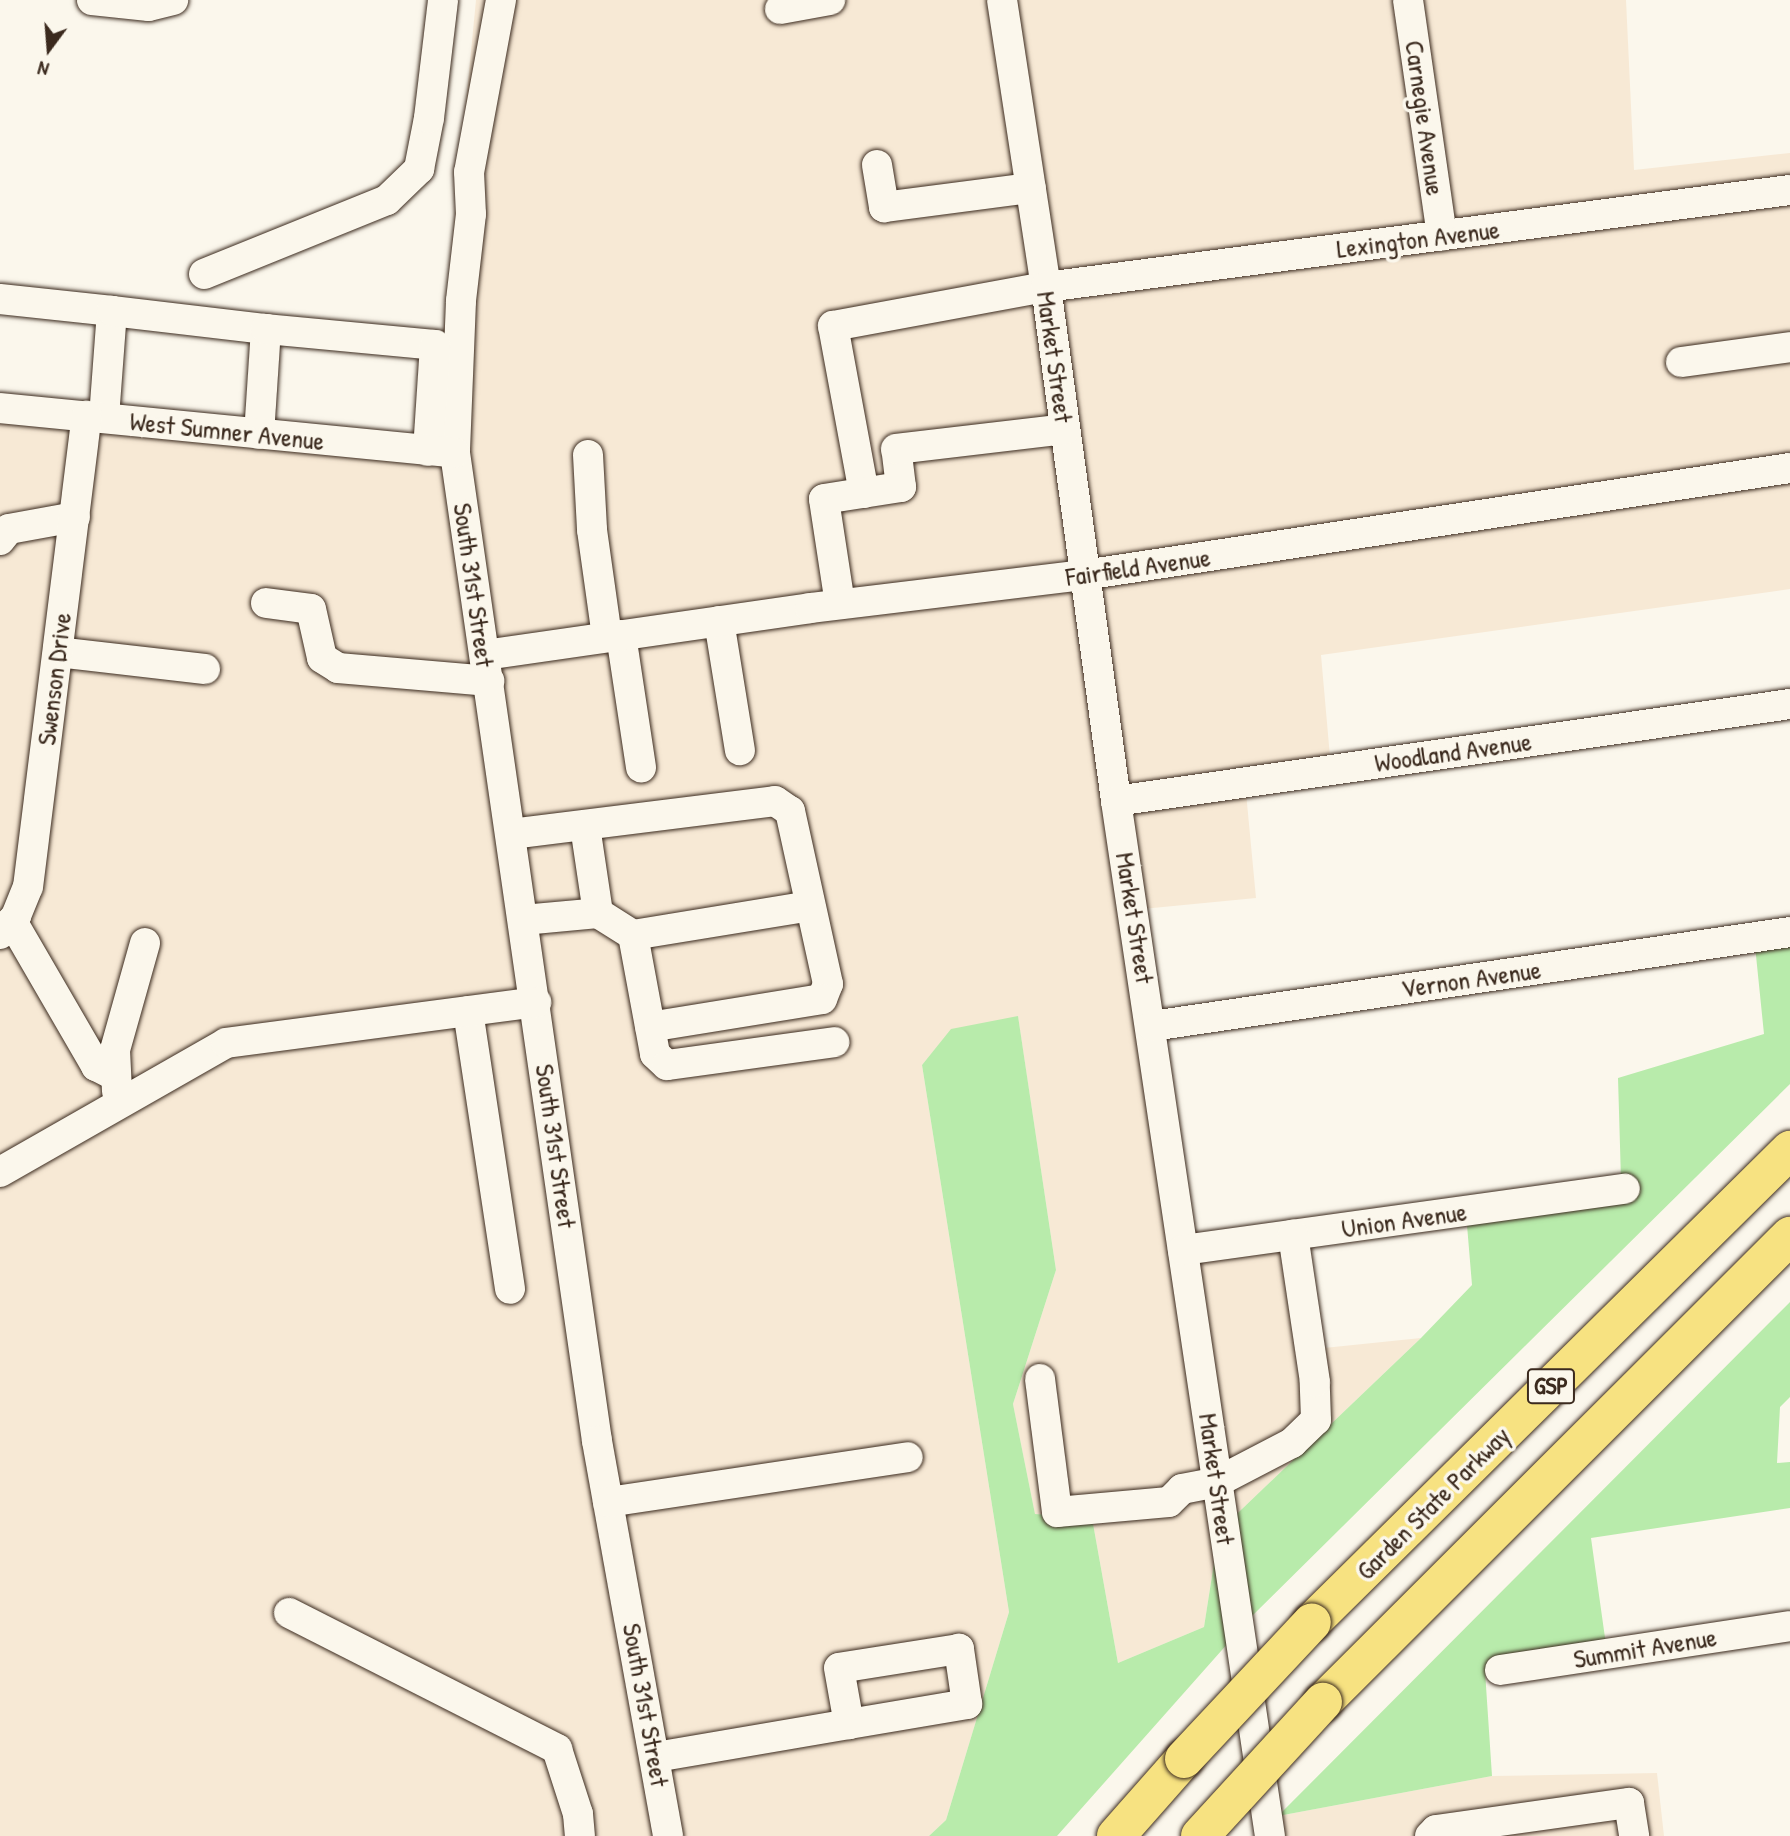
<!DOCTYPE html>
<html>
<head>
<meta charset="utf-8">
<style>
	body { margin:0 }
	#map { position:relative; width:1790px; height:1836px; overflow:hidden; background:#fbf7ec; font-family:"Patrick Hand",sans-serif }
	div>[style] { position:absolute }
	[style*='--x'] { left:calc(var(--x)*1px); top:calc(var(--y)*1px); width:calc(var(--w)*1px); rotate:calc(var(--a)*1deg) }
	.built>* { inset:0; background:#f7e9d5 }
	.green>* { inset:0; background:#b8ebab }
	.roads { filter:drop-shadow(0 0 2px #3b2a1e) drop-shadow(0 0 2px #3b2a1e) }
	.minor>* { height:30px; margin:-15px; padding:0 15px; transform-origin:15px; border-radius:15px; background:#fbf7ec }
	.highway>* { height:38px; margin:-19px; padding:0 19px; transform-origin:19px; border-radius:19px; background:#f7e281 }
	.bridges { filter:drop-shadow(0 0 2px #3b2a1e) drop-shadow(0 0 2px #3b2a1e) }
	.highway-bridge>* { height:38px; margin:-19px; padding:0 19px; transform-origin:19px; border-radius:19px; background:#f7e281 }
	span { translate:-50% -50%; white-space:nowrap; text-align:center; line-height:1.15; -webkit-text-stroke:7px #fbf7ec; paint-order:stroke }
	.shield-label span { padding:2px 5px; background:#fbf7ec; border:2px solid; border-radius:5px; -webkit-text-stroke-width:0 }
	.shield-label { font-size:24px; color:#3b2a1e; font-weight:700 }
	.street-label { font-size:26px; color:#3b2a1e }
	.north { position:absolute; left:14px; top:14px; width:70px; height:70px; -webkit-text-stroke:5px #fbf7ec; paint-order:stroke; rotate:196deg; font-size:19px; font-weight:700; line-height:28px; text-align:center; color:#3b2a1e }
	.north::after { content:''; display:block; margin:auto; width:24px; height:32px; background:#3b2a1e; clip-path:polygon(50% 0,100% 100%,50% 72%,0 100%) }
</style>
</head>
<body>
<div id="map">
	<div class="built">
		<div style="clip-path:polygon(476px 0,1626px 0,1634px 170px,1790px 153px,1790px 589px,1321px 655px,1331px 768px,1245px 782px,1256px 898px,1132px 910px,1180px 1251px,1304px 1232px,1324px 1348px,1421px 1338px,1219px 1531px,1204px 1627px,1118px 1663px,1092px 1518px,1035px 1514px,1013px 1404px,1056px 1270px,1018px 1017px,951px 1030px,922px 1065px,1009px 1612px,946px 1820px,929px 1836px,0 1836px,0 418px,431px 461px)"></div>
		<div style="clip-path:polygon(1657px 1773px,1664px 1836px,1261px 1836px,1278px 1816px,1492px 1776px)"></div>
	</div>
	<div class="green">
		<div style="clip-path:polygon(1790px 929px,1790px 1084px,1253px 1615px,1057px 1836px,929px 1836px,946px 1820px,1009px 1612px,922px 1065px,951px 1029px,1018px 1016px,1056px 1270px,1013px 1404px,1035px 1514px,1092px 1518px,1118px 1663px,1204px 1627px,1219px 1531px,1421px 1338px,1472px 1285px,1466px 1213px,1621px 1180px,1618px 1078px,1764px 1034px,1754px 936px)"></div>
		<div style="clip-path:polygon(1790px 1302px,1790px 1397px,1780px 1407px,1777px 1463px,1790px 1462px,1790px 1508px,1591px 1538px,1607px 1652px,1485px 1671px,1492px 1776px,1278px 1816px)"></div>
	</div>
	<div class="roads">
		<div class="minor">
			<div style="--x:92;--y:0;--w:57;--a:6"></div>
			<div style="--x:149;--y:6;--w:25;--a:-14"></div>
			<div style="--x:501;--y:0;--w:175;--a:100.5"></div>
			<div style="--x:469;--y:172;--w:42;--a:87.3"></div>
			<div style="--x:471;--y:214;--w:88;--a:96.6"></div>
			<div style="--x:461;--y:301;--w:152;--a:92.3"></div>
			<div style="--x:455;--y:453;--w:998;--a:81.82"></div>
			<div style="--x:597;--y:1441;--w:401;--a:79.8"></div>
			<div style="--x:1002;--y:0;--w:290;--a:81.3"></div>
			<div style="--x:1046;--y:287;--w:519;--a:82.24"></div>
			<div style="--x:1116;--y:801;--w:1046;--a:81.54"></div>
			<div style="--x:1408;--y:0;--w:238;--a:81.8"></div>
			<div style="--x:780;--y:9;--w:51;--a:-10.2"></div>
			<div style="--x:877;--y:165;--w:43;--a:80.5"></div>
			<div style="--x:884;--y:207;--w:148;--a:-7.4"></div>
			<div style="--x:204;--y:274;--w:197;--a:-22"></div>
			<div style="--x:387;--y:200;--w:45;--a:-44.1"></div>
			<div style="--x:419;--y:169;--w:52;--a:-78.9"></div>
			<div style="--x:429;--y:118;--w:119;--a:-83.2"></div>
			<div style="--x:0;--y:299;--w:113;--a:6.1"></div>
			<div style="--x:112;--y:311;--w:107;--a:94.3"></div>
			<div style="--x:112;--y:311;--w:155;--a:6.7"></div>
			<div style="--x:266;--y:329;--w:105;--a:93.8"></div>
			<div style="--x:266;--y:329;--w:170;--a:5.4"></div>
			<div style="--x:435;--y:345;--w:106;--a:93.8"></div>
			<div style="--x:1681;--y:362;--w:110;--a:-7.8"></div>
			<div style="--x:0;--y:408;--w:457;--a:5.6"></div>
			<div style="--x:588;--y:455;--w:75;--a:86.9"></div>
			<div style="--x:592;--y:530;--w:108;--a:82"></div>
			<div style="--x:864;--y:493;--w:170;--a:-100.5"></div>
			<div style="--x:833;--y:326;--w:217;--a:-10.4"></div>
			<div style="--x:1046;--y:287;--w:750;--a:-7.43"></div>
			<div style="--x:0;--y:540;--w:14;--a:-51"></div>
			<div style="--x:9;--y:529;--w:67;--a:-10.3"></div>
			<div style="--x:266;--y:603;--w:45;--a:7.6"></div>
			<div style="--x:311;--y:609;--w:50;--a:77.3"></div>
			<div style="--x:322;--y:658;--w:19;--a:32"></div>
			<div style="--x:338;--y:668;--w:152;--a:4.9"></div>
			<div style="--x:840;--y:604;--w:106;--a:-98.7"></div>
			<div style="--x:824;--y:499;--w:78;--a:-8.9"></div>
			<div style="--x:901;--y:487;--w:38;--a:-97"></div>
			<div style="--x:896;--y:449;--w:170;--a:-6.7"></div>
			<div style="--x:719;--y:621;--w:131;--a:80.8"></div>
			<div style="--x:621;--y:635;--w:134;--a:81.4"></div>
			<div style="--x:58;--y:652;--w:148;--a:6.6"></div>
			<div style="--x:485;--y:655;--w:328;--a:-8.2"></div>
			<div style="--x:810;--y:608;--w:276;--a:-6.9"></div>
			<div style="--x:1084;--y:575;--w:714;--a:-8.62"></div>
			<div style="--x:1116;--y:801;--w:681;--a:-8.19"></div>
			<div style="--x:585;--y:826;--w:88;--a:81.5"></div>
			<div style="--x:511;--y:834;--w:266;--a:-7.1"></div>
			<div style="--x:775;--y:801;--w:18;--a:34"></div>
			<div style="--x:790;--y:811;--w:177;--a:77.6"></div>
			<div style="--x:828;--y:984;--w:16;--a:112"></div>
			<div style="--x:822;--y:999;--w:174;--a:170.8"></div>
			<div style="--x:523;--y:920;--w:75;--a:-5.3"></div>
			<div style="--x:598;--y:913;--w:41;--a:32.2"></div>
			<div style="--x:633;--y:935;--w:179;--a:-9.3"></div>
			<div style="--x:12;--y:921;--w:168;--a:59.9"></div>
			<div style="--x:96;--y:1066;--w:22;--a:27"></div>
			<div style="--x:0;--y:934;--w:24;--a:-48"></div>
			<div style="--x:16;--y:916;--w:31;--a:-68"></div>
			<div style="--x:28;--y:887;--w:475;--a:-82.9"></div>
			<div style="--x:633;--y:935;--w:121;--a:79.5"></div>
			<div style="--x:655;--y:1054;--w:16;--a:43"></div>
			<div style="--x:667;--y:1065;--w:169;--a:-7.8"></div>
			<div style="--x:468;--y:1011;--w:281;--a:81.4"></div>
			<div style="--x:1152;--y:1026;--w:645;--a:-8.38"></div>
			<div style="--x:117;--y:1091;--w:41;--a:-92.8"></div>
			<div style="--x:115;--y:1050;--w:111;--a:-74.3"></div>
			<div style="--x:0;--y:1172;--w:260;--a:-29.7"></div>
			<div style="--x:226;--y:1043;--w:313;--a:-7.5"></div>
			<div style="--x:1183;--y:1250;--w:446;--a:-7.9"></div>
			<div style="--x:1040;--y:1379;--w:134;--a:82.7"></div>
			<div style="--x:1057;--y:1512;--w:112;--a:-5.1"></div>
			<div style="--x:1169;--y:1502;--w:18;--a:-45"></div>
			<div style="--x:1182;--y:1489;--w:36;--a:-11"></div>
			<div style="--x:1217;--y:1482;--w:85;--a:-27.5"></div>
			<div style="--x:1292;--y:1443;--w:33;--a:-44"></div>
			<div style="--x:1316;--y:1420;--w:38;--a:-92"></div>
			<div style="--x:1315;--y:1382;--w:149;--a:-98.5"></div>
			<div style="--x:608;--y:1502;--w:303;--a:-8.5"></div>
			<div style="--x:289;--y:1613;--w:301;--a:26.9"></div>
			<div style="--x:557;--y:1749;--w:68;--a:72.1"></div>
			<div style="--x:578;--y:1814;--w:22;--a:85"></div>
			<div style="--x:1500;--y:1670;--w:293;--a:-8.6"></div>
			<div style="--x:656;--y:1757;--w:196;--a:-9.7"></div>
			<div style="--x:849;--y:1724;--w:120;--a:-9.6"></div>
			<div style="--x:967;--y:1704;--w:56;--a:-98.3"></div>
			<div style="--x:959;--y:1649;--w:121;--a:171"></div>
			<div style="--x:839;--y:1668;--w:57;--a:79.9"></div>
			<div style="--x:1430;--y:1836;--w:8;--a:-45"></div>
			<div style="--x:1436;--y:1830;--w:195;--a:-8"></div>
			<div style="--x:1629;--y:1803;--w:33;--a:81"></div>
		</div>
		<div class="highway">
			<div style="--x:1312;--y:1622;--w:672;--a:-44.64"></div>
			<div style="--x:1323;--y:1702;--w:660;--a:-44.94"></div>
			<div style="--x:1116;--y:1836;--w:103;--a:-48.6"></div>
		</div>
	</div>
	<div class="bridges">
		<div class="highway-bridge">
			<div style="--x:1184;--y:1759;--w:187;--a:-46.9"></div>
			<div style="--x:1200;--y:1836;--w:182;--a:-47.5"></div>
		</div>
	</div>
	<div class="shield-label">
		<span style="left:1551px;top:1386px">GSP</span>
	</div>
	<div class="street-label">
		<span style="left:1425px;top:118px;rotate:82deg">Carnegie Avenue</span>
		<span style="left:1418px;top:239px;rotate:-7deg">Lexington Avenue</span>
		<span style="left:1055px;top:357px;rotate:82deg">Market Street</span>
		<span style="left:227px;top:431px;rotate:6deg">West Sumner Avenue</span>
		<span style="left:1138px;top:567px;rotate:-8deg">Fairfield Avenue</span>
		<span style="left:474px;top:585px;rotate:82deg">South 31st Street</span>
		<span style="left:54px;top:679px;rotate:-83deg">Swenson Drive</span>
		<span style="left:1453px;top:752px;rotate:-8deg">Woodland Avenue</span>
		<span style="left:1135px;top:918px;rotate:81deg">Market Street</span>
		<span style="left:1471px;top:979px;rotate:-8deg">Vernon Avenue</span>
		<span style="left:556px;top:1146px;rotate:82deg">South 31st Street</span>
		<span style="left:1404px;top:1220px;rotate:-8deg">Union Avenue</span>
		<span style="left:1217px;top:1479px;rotate:82deg">Market Street</span>
		<span style="left:1433px;top:1503px;rotate:-45deg">Garden State Parkway</span>
		<span style="left:1645px;top:1648px;rotate:-9deg">Summit Avenue</span>
		<span style="left:646px;top:1705px;rotate:80deg">South 31st Street</span>
	</div>
	<div class="north">N</div>
</div>
</body>
</html>
